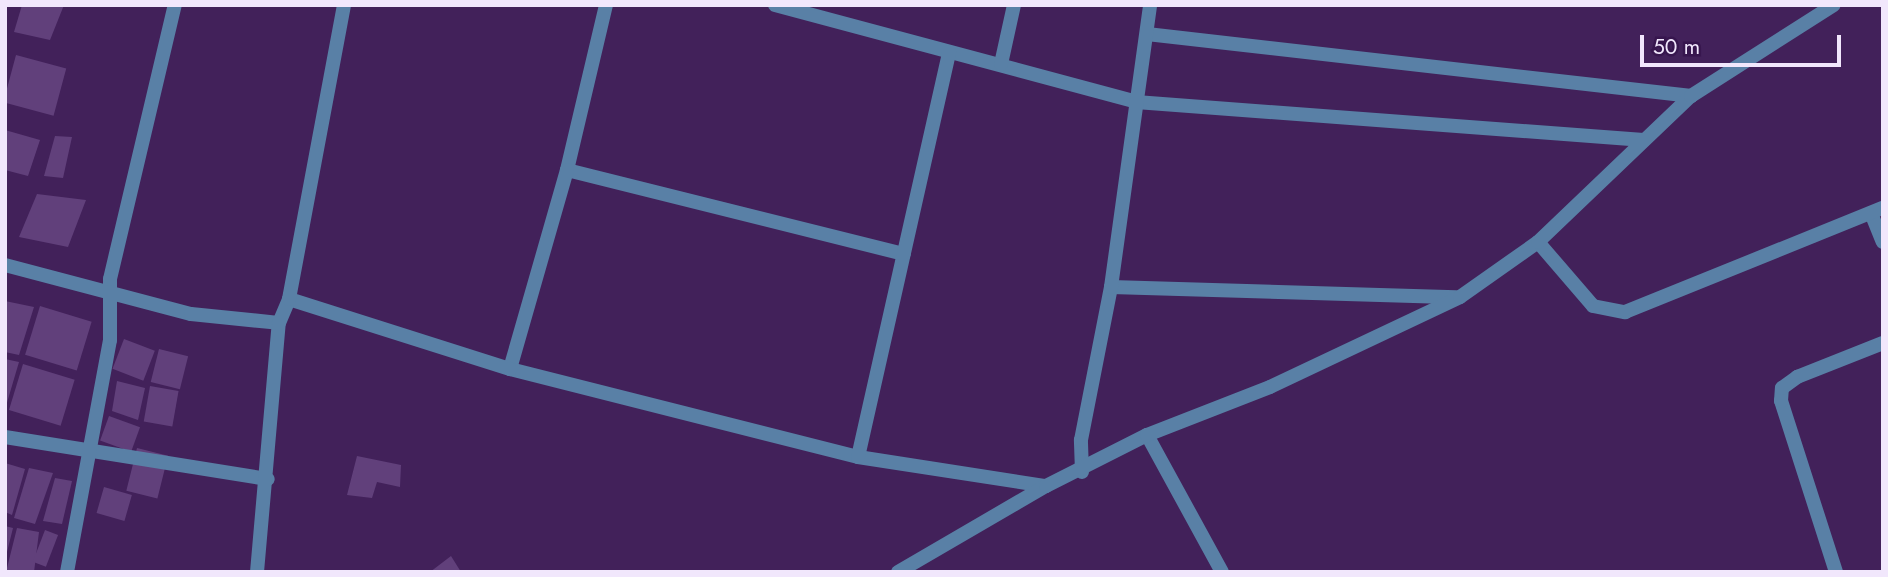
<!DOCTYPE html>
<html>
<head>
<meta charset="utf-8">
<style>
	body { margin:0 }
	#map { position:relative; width:1888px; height:577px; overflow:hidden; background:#42215a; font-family:Jost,sans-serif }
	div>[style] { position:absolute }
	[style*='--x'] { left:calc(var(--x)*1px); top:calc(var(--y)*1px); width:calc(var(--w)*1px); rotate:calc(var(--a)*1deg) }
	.building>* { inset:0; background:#61407b; transform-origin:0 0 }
	.street>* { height:14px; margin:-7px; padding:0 7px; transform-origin:7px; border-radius:7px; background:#5980a6 }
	span { translate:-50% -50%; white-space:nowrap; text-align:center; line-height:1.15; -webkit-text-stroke:6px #37164e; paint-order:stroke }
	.frame { position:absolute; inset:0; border:7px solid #f1e7fc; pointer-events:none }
	.scale { position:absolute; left:1640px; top:35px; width:201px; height:32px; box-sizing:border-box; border:4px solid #f1e7fc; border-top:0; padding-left:9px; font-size:21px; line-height:24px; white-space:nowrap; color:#f1e7fc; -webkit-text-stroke:5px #37164e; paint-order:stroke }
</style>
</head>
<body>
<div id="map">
	<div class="building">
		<div style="clip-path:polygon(22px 5px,64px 5px,50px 40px,14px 32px)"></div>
		<div style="left:16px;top:55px;width:52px;height:49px;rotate:15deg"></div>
		<div style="clip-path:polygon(5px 130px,40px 140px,28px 176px,5px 170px)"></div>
		<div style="clip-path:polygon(55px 136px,72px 137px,63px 178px,44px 176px)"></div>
		<div style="clip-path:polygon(37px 194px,86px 200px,68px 247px,19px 237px)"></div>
		<div style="clip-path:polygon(5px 301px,34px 307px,19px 355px,5px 352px)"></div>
		<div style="left:40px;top:306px;width:54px;height:51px;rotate:17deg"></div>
		<div style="left:124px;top:339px;width:33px;height:32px;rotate:21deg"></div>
		<div style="left:159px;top:349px;width:30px;height:34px;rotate:14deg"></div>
		<div style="clip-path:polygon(5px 359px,19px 362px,6px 406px,5px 406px)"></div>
		<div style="left:23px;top:364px;width:54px;height:48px;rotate:17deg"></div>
		<div style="clip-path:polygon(117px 381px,145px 388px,138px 420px,112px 411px)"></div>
		<div style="left:150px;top:386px;width:29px;height:36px;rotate:10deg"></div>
		<div style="left:109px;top:416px;width:33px;height:26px;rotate:20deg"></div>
		<div style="left:137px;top:448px;width:32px;height:44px;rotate:14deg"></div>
		<div style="clip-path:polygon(357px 456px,401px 465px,400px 487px,377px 482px,372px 498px,347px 495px)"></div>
		<div style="clip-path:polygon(5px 463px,25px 469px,12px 515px,5px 512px)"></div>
		<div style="clip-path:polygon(29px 468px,53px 473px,35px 524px,14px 518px)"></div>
		<div style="clip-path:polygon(55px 478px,72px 481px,62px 524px,43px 521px)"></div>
		<div style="left:104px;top:487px;width:29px;height:27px;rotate:16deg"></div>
		<div style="clip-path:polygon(5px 526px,13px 528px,6px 556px,5px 556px)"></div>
		<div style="clip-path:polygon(17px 528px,39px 532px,34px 572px,6px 572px)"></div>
		<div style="left:45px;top:530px;width:14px;height:34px;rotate:21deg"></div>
		<div style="clip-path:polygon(451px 556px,461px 572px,430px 572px)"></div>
	</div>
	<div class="street">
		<div style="--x:606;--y:5;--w:170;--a:103.3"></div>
		<div style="--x:567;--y:170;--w:347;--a:14"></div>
		<div style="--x:775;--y:5;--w:374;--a:15"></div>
		<div style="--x:1136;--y:102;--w:509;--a:4.28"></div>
		<div style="--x:1147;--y:34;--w:548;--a:6.5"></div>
		<div style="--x:1001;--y:64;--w:60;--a:-77.6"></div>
		<div style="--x:567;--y:170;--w:207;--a:106"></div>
		<div style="--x:510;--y:369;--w:359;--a:14.2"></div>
		<div style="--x:858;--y:457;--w:190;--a:8.8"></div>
		<div style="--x:1871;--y:213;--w:31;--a:68"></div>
		<div style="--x:1538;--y:242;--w:84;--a:49.3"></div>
		<div style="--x:1593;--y:306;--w:33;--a:11"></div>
		<div style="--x:1625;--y:312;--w:278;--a:-22"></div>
		<div style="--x:5;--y:265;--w:192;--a:14.8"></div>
		<div style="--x:191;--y:314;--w:88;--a:5.8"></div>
		<div style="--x:1111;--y:287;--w:345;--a:1.7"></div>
		<div style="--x:289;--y:299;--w:232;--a:17.6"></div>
		<div style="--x:1147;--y:435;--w:156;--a:61.3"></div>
		<div style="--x:5;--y:437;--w:266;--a:9.1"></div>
		<div style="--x:858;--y:457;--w:415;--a:-77.3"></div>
		<div style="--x:1082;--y:472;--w:32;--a:-92"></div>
		<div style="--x:1081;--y:440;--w:156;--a:-78.9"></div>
		<div style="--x:1111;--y:287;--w:285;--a:-82.1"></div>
		<div style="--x:67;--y:572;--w:236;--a:-79.5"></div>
		<div style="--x:110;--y:340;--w:61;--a:-90"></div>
		<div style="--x:110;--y:279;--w:282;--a:-76.7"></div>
		<div style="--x:257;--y:572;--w:250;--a:-85"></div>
		<div style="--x:279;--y:323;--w:26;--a:-67"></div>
		<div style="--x:289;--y:299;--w:299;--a:-79.4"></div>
		<div style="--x:898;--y:572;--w:171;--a:-30.2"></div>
		<div style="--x:1046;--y:486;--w:113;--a:-26.8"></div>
		<div style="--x:1147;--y:435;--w:132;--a:-21.3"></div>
		<div style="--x:1270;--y:387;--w:210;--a:-25.3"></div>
		<div style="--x:1460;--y:297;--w:95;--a:-35.2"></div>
		<div style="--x:1538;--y:242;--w:211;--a:-43.7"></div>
		<div style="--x:1691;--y:96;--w:169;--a:-32.5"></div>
		<div style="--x:1836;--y:572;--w:180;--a:-107.8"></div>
		<div style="--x:1781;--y:401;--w:13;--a:-86"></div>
		<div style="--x:1782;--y:388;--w:19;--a:-36"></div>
		<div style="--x:1797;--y:377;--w:92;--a:-21.6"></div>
	</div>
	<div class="frame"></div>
	<div class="scale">50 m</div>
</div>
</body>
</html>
